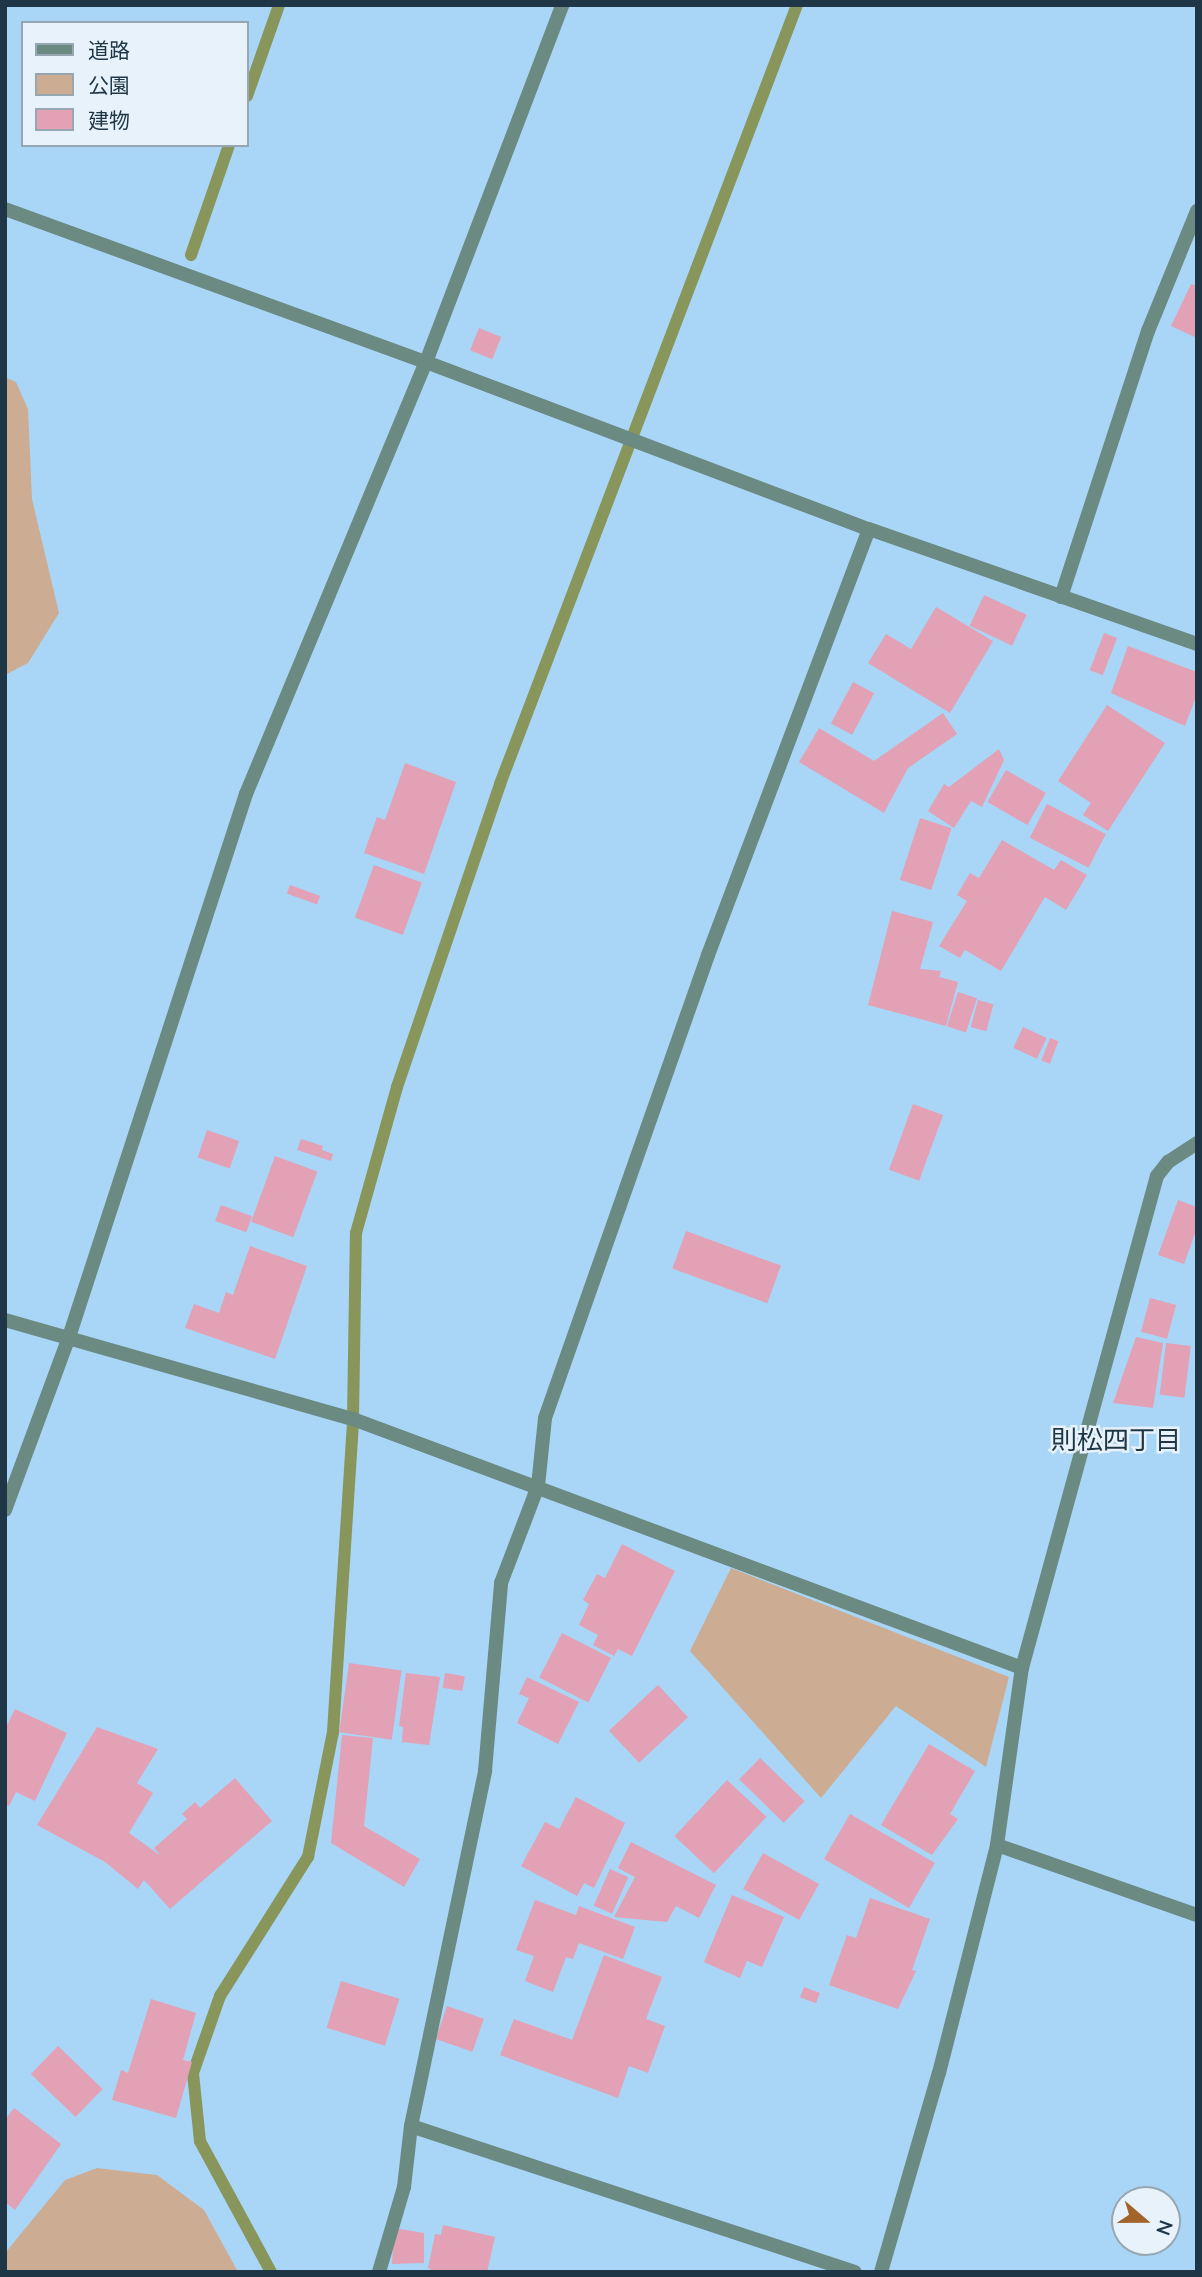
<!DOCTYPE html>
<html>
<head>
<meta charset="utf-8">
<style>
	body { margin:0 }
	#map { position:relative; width:1202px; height:2277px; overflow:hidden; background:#a9d6f6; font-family:"Nunito Sans","Noto Sans JP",sans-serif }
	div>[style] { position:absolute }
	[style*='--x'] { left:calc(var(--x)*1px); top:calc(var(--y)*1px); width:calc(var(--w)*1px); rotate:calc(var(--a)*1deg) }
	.green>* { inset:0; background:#ccad94 }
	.stream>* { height:12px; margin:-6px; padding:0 6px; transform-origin:6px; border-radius:6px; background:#88965b }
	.building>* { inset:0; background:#e2a1b4; transform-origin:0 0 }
	.lane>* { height:14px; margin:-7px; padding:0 7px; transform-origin:7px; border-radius:7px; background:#6a8a82 }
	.street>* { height:14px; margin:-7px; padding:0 7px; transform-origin:7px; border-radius:7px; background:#6a8a82 }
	span { translate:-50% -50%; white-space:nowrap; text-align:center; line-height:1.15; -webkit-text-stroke:5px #e7f2fa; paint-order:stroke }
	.neighbourhood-label { font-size:26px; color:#1f3646 }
	.frame { position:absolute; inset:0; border:7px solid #1f3646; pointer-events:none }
	.legend { position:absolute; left:21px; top:21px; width:228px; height:126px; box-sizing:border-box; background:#e7f2fa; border:2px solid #97a7b2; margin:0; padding:9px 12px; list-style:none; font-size:21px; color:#1f3646 }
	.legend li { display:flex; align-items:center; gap:14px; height:35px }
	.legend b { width:35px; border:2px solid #97a7b2 }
	.north { position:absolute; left:1111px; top:2186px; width:70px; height:70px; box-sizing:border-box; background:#e7f2fa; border:2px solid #97a7b2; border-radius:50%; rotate:110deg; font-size:19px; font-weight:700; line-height:28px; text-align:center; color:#1f3646 }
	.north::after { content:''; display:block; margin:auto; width:24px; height:32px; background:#a3642b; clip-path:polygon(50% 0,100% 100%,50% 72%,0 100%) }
</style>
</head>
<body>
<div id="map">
	<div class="green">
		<div style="clip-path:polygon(5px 377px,16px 382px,28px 409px,32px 499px,59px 613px,28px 663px,5px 675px)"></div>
		<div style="clip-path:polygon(731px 1568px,1009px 1677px,986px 1767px,896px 1706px,821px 1798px,690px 1651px)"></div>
		<div style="clip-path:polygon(97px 2168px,157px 2175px,204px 2210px,238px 2272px,5px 2272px,5px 2253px,65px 2180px)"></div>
	</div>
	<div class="stream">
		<div style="--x:247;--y:96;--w:96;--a:-70.6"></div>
		<div style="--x:191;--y:255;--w:116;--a:-70.9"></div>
		<div style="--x:271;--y:2272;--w:149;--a:-118.5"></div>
		<div style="--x:200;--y:2141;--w:68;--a:-95.9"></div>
		<div style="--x:193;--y:2073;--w:82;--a:-70.7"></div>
		<div style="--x:220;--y:1996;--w:165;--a:-57.7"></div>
		<div style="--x:308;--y:1857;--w:127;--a:-78.7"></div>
		<div style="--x:333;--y:1732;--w:314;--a:-86.3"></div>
		<div style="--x:353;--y:1419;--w:186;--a:-89.1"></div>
		<div style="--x:356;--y:1233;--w:152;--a:-74.3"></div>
		<div style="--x:397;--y:1087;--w:320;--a:-71.2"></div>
		<div style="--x:500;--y:784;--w:834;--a:-69.13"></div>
	</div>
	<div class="building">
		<div style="clip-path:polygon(1191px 284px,1197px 286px,1197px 338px,1171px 326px)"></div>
		<div style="left:479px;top:328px;width:24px;height:24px;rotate:22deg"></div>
		<div style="left:984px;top:595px;width:47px;height:34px;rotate:25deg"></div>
		<div style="clip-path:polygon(936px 607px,993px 641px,950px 713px,868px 663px,886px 634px,911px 649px)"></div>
		<div style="left:1104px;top:633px;width:14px;height:40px;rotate:21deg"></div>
		<div style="clip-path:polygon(1128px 646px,1197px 672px,1197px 694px,1185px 726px,1111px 693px)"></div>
		<div style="left:853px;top:682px;width:24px;height:47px;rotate:28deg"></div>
		<div style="clip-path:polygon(1107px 705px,1165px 743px,1108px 831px,1083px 815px,1091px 803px,1058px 781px)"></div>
		<div style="clip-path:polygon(943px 713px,957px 734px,908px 768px,884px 813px,799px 762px,819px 728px,874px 761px)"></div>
		<div style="clip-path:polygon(999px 749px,1004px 760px,982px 807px,971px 801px,954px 828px,928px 811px,944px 784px,949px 787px)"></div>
		<div style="clip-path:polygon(405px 763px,456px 782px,424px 874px,364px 853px,377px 817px,385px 820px)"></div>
		<div style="left:1006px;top:770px;width:46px;height:37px;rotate:30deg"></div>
		<div style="left:1047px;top:804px;width:66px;height:38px;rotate:27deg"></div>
		<div style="left:920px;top:818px;width:33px;height:65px;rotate:18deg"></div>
		<div style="clip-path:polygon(1002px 840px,1054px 870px,1061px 860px,1087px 875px,1066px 910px,1045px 897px,1001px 971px,965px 950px,960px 958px,939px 946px,967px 901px,957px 895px,970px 873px,979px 878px)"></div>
		<div style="left:374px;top:865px;width:51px;height:56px;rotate:20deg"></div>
		<div style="left:290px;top:885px;width:32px;height:9px;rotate:20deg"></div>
		<div style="clip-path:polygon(892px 911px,933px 922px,920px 969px,941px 971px,939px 977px,958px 982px,946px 1026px,868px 1005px)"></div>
		<div style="left:958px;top:992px;width:20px;height:36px;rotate:18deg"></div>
		<div style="left:978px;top:1000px;width:16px;height:28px;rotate:15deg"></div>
		<div style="left:1023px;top:1027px;width:26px;height:23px;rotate:25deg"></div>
		<div style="left:1050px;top:1038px;width:9px;height:24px;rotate:21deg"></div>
		<div style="left:913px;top:1104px;width:32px;height:70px;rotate:20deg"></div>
		<div style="left:207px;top:1130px;width:34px;height:29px;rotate:19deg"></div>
		<div style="clip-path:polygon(301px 1139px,323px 1146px,322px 1150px,333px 1154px,331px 1161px,297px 1150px)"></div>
		<div style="left:275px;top:1156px;width:45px;height:70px;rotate:20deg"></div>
		<div style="clip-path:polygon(1178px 1200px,1197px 1207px,1197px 1228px,1184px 1264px,1158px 1255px)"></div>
		<div style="left:221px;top:1205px;width:33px;height:17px;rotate:20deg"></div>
		<div style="left:686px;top:1231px;width:101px;height:40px;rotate:20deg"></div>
		<div style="clip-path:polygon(250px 1246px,307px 1266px,275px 1359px,185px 1328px,194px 1304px,219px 1313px,226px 1292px,233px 1295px)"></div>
		<div style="left:1150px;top:1298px;width:27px;height:35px;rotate:15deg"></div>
		<div style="clip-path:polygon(1136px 1337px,1163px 1343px,1153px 1408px,1113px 1403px)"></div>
		<div style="left:1166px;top:1343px;width:25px;height:52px;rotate:7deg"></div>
		<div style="clip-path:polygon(622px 1544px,675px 1571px,632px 1656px,618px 1649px,614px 1656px,593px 1645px,598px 1635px,579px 1625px,589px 1604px,583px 1600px,597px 1574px,605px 1578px)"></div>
		<div style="left:562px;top:1633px;width:55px;height:50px;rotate:27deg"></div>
		<div style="left:349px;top:1663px;width:53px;height:70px;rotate:8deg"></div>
		<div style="clip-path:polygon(406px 1673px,440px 1677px,429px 1745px,402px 1742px,403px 1727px,399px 1726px)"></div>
		<div style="left:445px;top:1673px;width:20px;height:15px;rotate:9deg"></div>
		<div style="clip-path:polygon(527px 1677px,579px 1702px,558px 1744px,517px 1723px,529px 1698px,519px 1694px)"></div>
		<div style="left:658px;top:1685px;width:44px;height:67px;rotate:47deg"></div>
		<div style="clip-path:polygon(15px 1709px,67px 1733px,35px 1801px,16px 1792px,9px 1806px,5px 1804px,5px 1729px)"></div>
		<div style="clip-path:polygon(97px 1727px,158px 1749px,137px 1783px,153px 1793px,129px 1833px,161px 1856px,154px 1848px,187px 1819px,182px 1814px,195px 1802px,200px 1808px,235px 1778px,272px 1821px,170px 1909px,144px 1880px,138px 1889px,105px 1862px,37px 1825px)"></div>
		<div style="clip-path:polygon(342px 1735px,373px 1738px,364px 1826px,420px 1859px,404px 1887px,331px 1843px)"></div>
		<div style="clip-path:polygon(929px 1744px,975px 1771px,950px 1814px,958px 1819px,932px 1855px,881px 1825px)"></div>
		<div style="left:760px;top:1758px;width:62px;height:30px;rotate:44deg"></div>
		<div style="left:727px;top:1780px;width:54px;height:77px;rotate:43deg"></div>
		<div style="clip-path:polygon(576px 1797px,625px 1823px,594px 1888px,584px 1883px,577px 1896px,521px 1866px,545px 1822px,559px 1829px)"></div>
		<div style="left:850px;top:1814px;width:98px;height:52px;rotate:30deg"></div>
		<div style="clip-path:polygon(631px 1842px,716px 1885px,699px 1918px,676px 1906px,667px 1922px,614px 1917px,635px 1877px,618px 1868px)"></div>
		<div style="left:763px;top:1853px;width:64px;height:41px;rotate:29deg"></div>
		<div style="left:610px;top:1869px;width:20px;height:40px;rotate:24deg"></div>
		<div style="clip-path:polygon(732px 1895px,784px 1917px,762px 1967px,747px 1961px,740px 1978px,704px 1962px)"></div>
		<div style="clip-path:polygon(870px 1898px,930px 1919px,912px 1970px,916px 1971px,898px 2009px,829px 1985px,847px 1935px,856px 1938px)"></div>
		<div style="clip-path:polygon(535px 1900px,576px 1915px,579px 1906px,635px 1927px,623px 1959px,579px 1943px,573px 1959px,566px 1957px,553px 1992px,525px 1981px,534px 1956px,516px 1950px)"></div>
		<div style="clip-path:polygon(604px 1955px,662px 1977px,646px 2019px,665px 2026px,648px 2073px,629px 2066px,618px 2098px,500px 2055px,514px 2019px,572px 2040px)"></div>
		<div style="left:341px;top:1981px;width:61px;height:49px;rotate:17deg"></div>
		<div style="left:804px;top:1987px;width:17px;height:11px;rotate:21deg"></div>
		<div style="clip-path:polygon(151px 1999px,196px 2013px,183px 2060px,192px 2062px,176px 2118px,112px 2100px,121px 2070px,128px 2073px)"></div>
		<div style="left:447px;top:2006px;width:39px;height:35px;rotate:19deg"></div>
		<div style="left:58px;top:2046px;width:62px;height:39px;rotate:44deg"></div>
		<div style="clip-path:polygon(14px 2108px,61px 2144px,15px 2210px,5px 2202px,5px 2120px)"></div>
		<div style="clip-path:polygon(443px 2225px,495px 2237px,487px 2272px,435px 2272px,428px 2268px,435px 2234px,441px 2235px)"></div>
		<div style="clip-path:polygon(394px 2228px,424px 2233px,424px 2263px,392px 2264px)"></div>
	</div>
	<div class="lane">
		<div style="--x:5;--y:209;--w:448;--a:20"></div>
	</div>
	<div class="street">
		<div style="--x:426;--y:362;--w:473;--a:20.7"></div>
		<div style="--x:869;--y:529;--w:348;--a:19.3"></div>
		<div style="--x:1061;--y:597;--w:280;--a:-71.9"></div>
		<div style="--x:1148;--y:331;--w:130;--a:-67.8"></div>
		<div style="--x:5;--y:1320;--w:362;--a:15.9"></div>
		<div style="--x:353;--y:1419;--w:714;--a:20.42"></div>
		<div style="--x:5;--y:1510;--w:184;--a:-69.7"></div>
		<div style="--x:69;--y:1337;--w:571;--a:-71.95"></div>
		<div style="--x:246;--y:794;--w:468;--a:-67.4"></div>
		<div style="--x:426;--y:362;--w:382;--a:-69.1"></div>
		<div style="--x:997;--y:1845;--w:212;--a:19.3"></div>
		<div style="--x:411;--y:2126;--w:467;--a:18.2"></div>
		<div style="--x:379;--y:2272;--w:89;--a:-73.6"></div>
		<div style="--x:404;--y:2187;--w:61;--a:-83.5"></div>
		<div style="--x:411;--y:2126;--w:363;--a:-78.2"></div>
		<div style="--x:485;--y:1771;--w:189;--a:-85.1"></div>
		<div style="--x:501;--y:1583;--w:104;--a:-69.1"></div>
		<div style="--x:538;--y:1486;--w:68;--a:-84.1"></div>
		<div style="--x:545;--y:1418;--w:491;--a:-70.6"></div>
		<div style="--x:708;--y:955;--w:455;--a:-69.3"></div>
		<div style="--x:881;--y:2272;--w:207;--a:-73.8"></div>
		<div style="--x:939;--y:2073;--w:235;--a:-75.7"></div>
		<div style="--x:997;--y:1845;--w:179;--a:-82"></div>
		<div style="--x:1022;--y:1668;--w:510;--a:-74.66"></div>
		<div style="--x:1157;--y:1176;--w:18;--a:-52"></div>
		<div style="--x:1168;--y:1162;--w:35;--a:-33"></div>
	</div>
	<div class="neighbourhood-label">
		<span style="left:1116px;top:1441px">則松四丁目</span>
	</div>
	<div class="frame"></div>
	<ul class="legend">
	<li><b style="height:9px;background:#6a8a82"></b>道路</li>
	<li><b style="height:19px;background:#ccad94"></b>公園</li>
	<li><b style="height:19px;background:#e2a1b4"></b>建物</li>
	</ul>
	<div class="north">N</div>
</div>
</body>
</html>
